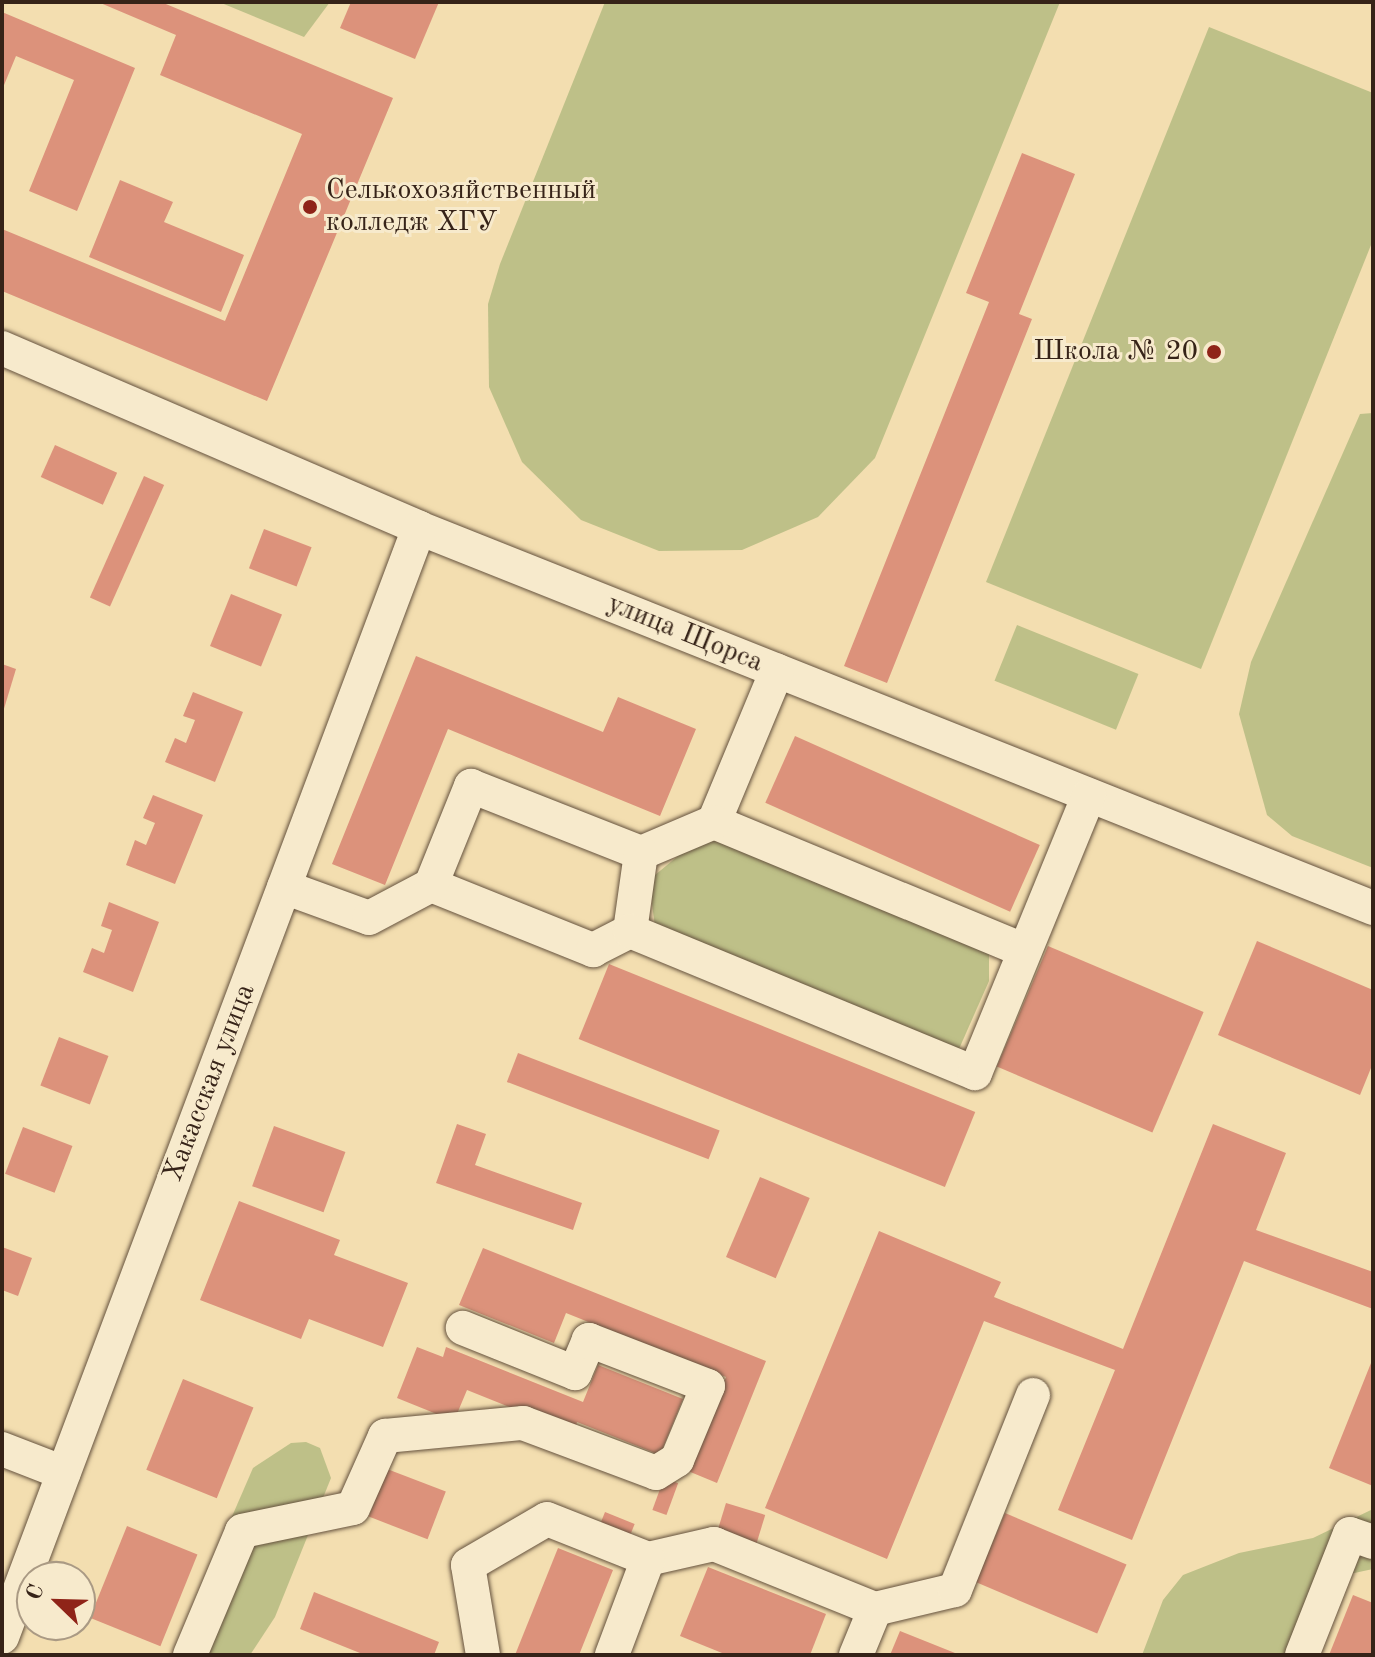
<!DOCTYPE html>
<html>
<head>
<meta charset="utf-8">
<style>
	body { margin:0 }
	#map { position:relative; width:1375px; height:1657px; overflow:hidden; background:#f3deb0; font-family:"Old Standard TT",serif }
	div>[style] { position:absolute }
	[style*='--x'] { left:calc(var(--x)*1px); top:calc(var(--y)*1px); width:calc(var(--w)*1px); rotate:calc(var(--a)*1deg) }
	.green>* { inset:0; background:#bec088; transform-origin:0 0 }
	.building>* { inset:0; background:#dc927b; transform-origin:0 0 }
	.roads { filter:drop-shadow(0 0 2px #65523e) drop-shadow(0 0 2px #65523e) }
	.minor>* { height:34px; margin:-17px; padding:0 17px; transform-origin:17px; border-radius:17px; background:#f7eacc }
	.dots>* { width:22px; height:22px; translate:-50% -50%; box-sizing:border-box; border:4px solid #f7eacc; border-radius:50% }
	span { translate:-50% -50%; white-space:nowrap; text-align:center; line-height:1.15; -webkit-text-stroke:6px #f7eacc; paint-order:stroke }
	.poi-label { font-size:28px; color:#362318 }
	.left { translate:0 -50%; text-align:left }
	.right { translate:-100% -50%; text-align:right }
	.street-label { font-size:28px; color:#362318 }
	.frame { position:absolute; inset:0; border:4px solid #362318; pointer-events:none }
	.north { position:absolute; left:16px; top:1561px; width:80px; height:80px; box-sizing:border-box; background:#f7eacc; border:2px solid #aa9a84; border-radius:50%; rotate:293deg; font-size:22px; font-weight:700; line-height:32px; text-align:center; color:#362318 }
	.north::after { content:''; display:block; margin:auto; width:28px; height:36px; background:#8f2418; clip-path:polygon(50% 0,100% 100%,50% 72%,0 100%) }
</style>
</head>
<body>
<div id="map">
	<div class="green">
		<div style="clip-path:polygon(219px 2px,330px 2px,304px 37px)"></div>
		<div style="clip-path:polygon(605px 2px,1060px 2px,875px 458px,818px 517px,742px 550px,659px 551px,581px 520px,522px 462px,489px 387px,488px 304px,500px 264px)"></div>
		<div style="clip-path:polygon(1209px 27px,1373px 93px,1373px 240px,1201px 669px,986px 582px)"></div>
		<div style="clip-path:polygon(1373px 413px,1373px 868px,1292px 836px,1267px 815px,1239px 714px,1251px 662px,1360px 414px)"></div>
		<div style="left:1017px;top:625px;width:131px;height:60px;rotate:22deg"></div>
		<div style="clip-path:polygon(707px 832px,989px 949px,989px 981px,959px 1049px,655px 927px,649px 880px)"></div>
		<div style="clip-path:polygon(306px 1442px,320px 1448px,331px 1478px,275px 1617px,250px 1655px,172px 1655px,253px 1468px,291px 1443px)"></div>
		<div style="clip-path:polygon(1373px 1509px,1373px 1569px,1345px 1575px,1310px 1655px,1142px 1655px,1163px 1600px,1183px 1575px,1239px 1553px,1313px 1538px)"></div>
	</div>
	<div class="building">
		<div style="clip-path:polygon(98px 2px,161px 2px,393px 98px,267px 401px,2px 291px,2px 229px,225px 321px,302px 134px,160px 75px,176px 35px)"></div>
		<div style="clip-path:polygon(351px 2px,439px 2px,415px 59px,340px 28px)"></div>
		<div style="clip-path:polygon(2px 12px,135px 68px,77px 211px,29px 191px,74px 80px,16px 56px,2px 90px)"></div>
		<div style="clip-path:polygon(1022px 153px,1075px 174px,1019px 314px,1032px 319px,887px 683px,844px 666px,989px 302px,966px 293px)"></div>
		<div style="clip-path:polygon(120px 180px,173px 202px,164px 222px,244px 255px,221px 312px,89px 257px)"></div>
		<div style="left:55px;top:445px;width:68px;height:35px;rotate:24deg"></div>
		<div style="left:144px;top:476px;width:22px;height:133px;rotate:24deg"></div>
		<div style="left:264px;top:529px;width:51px;height:42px;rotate:21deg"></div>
		<div style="left:231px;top:594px;width:55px;height:56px;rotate:22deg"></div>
		<div style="clip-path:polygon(416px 656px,603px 732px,618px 697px,696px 729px,660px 816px,448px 729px,385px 885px,332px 864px)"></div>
		<div style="clip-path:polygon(2px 664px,16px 669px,3px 712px,2px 711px)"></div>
		<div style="clip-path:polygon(193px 692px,243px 712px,215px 782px,165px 762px,175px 738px,186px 743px,195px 720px,183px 716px)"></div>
		<div style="left:795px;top:736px;width:268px;height:73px;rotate:24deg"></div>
		<div style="clip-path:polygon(153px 795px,203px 815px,175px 884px,126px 865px,135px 840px,146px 845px,155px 823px,143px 818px)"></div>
		<div style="clip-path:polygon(109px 902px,159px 922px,133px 992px,83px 972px,92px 948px,104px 953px,112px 930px,101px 926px)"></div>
		<div style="clip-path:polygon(1257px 941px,1373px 990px,1373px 1063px,1360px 1095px,1218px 1035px)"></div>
		<div style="left:1048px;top:946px;width:169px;height:131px;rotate:23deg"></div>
		<div style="left:609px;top:964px;width:395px;height:81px;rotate:22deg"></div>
		<div style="left:59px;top:1037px;width:53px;height:52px;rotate:21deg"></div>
		<div style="left:518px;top:1053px;width:216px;height:31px;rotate:21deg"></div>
		<div style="clip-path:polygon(457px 1124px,486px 1134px,475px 1165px,582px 1203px,573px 1230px,436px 1183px)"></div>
		<div style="clip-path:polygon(1213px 1124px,1286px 1153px,1256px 1230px,1373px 1272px,1373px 1309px,1244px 1261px,1132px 1540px,1058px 1510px,1115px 1370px,984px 1321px,887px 1559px,765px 1508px,879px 1231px,1001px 1282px,994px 1297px,1123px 1349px)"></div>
		<div style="left:274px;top:1126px;width:76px;height:64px;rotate:20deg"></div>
		<div style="left:23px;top:1127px;width:53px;height:50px;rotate:21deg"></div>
		<div style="left:760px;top:1177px;width:54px;height:87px;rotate:23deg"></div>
		<div style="clip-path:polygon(239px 1201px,340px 1240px,334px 1255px,408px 1283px,383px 1347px,309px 1319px,301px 1339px,200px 1300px)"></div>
		<div style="clip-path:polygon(2px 1247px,32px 1258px,18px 1296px,2px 1290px)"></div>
		<div style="clip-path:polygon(483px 1248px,766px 1361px,717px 1483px,688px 1471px,726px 1377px,566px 1313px,554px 1343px,459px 1305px)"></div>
		<div style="clip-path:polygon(417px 1347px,443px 1357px,446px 1347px,583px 1402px,598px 1365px,683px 1399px,660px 1455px,577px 1422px,574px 1433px,467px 1390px,454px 1421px,397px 1398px)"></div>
		<div style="clip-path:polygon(1373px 1358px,1373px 1486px,1329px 1468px)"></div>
		<div style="left:183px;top:1379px;width:76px;height:98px;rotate:22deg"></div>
		<div style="left:387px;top:1469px;width:63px;height:51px;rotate:21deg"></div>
		<div style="left:664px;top:1478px;width:15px;height:34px;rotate:20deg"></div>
		<div style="left:726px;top:1503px;width:41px;height:34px;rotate:17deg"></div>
		<div style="left:605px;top:1512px;width:32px;height:18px;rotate:22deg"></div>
		<div style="left:1005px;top:1513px;width:132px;height:75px;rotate:23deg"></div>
		<div style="left:127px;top:1526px;width:76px;height:99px;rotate:22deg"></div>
		<div style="clip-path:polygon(558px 1548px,613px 1570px,579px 1655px,515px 1655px)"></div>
		<div style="clip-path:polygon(708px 1567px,826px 1614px,810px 1655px,727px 1655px,680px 1636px)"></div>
		<div style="clip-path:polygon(314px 1592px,439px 1642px,434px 1655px,365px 1655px,300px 1629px)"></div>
		<div style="clip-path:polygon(1353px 1595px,1373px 1603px,1373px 1655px,1329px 1655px)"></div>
		<div style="clip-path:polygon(900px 1631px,960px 1655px,890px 1655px)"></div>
	</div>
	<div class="roads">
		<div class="minor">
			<div style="--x:2;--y:348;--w:454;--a:23.3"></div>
			<div style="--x:419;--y:528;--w:1027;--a:21.72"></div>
			<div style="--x:714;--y:822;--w:164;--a:-67.4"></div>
			<div style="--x:431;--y:885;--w:175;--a:21.9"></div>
			<div style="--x:593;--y:950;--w:42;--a:-27.2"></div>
			<div style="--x:284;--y:887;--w:90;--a:20"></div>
			<div style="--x:369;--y:918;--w:70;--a:-28"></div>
			<div style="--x:431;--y:885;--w:107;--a:-68"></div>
			<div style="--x:471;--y:786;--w:183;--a:21.5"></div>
			<div style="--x:1023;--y:950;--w:334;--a:-157.5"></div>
			<div style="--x:714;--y:822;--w:79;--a:157"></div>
			<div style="--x:641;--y:853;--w:79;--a:98"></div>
			<div style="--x:630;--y:931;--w:373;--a:22.4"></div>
			<div style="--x:975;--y:1073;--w:300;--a:-67.7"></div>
			<div style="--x:2;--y:1449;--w:66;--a:21.2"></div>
			<div style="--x:648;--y:1559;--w:68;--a:-12.8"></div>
			<div style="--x:714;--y:1544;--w:174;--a:22"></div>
			<div style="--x:875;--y:1609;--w:50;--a:112.4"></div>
			<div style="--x:875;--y:1609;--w:82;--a:-13.4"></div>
			<div style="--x:955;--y:1590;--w:210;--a:-68.2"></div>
			<div style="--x:2;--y:1637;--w:1185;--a:-69.39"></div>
			<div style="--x:190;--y:1655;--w:134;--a:-67.2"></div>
			<div style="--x:242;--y:1531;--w:113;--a:-11.7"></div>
			<div style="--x:353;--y:1508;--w:79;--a:-66"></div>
			<div style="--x:385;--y:1436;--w:139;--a:-5.4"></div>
			<div style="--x:523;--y:1423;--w:142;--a:20.6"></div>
			<div style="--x:656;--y:1473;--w:25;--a:-32"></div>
			<div style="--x:677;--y:1460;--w:80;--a:-67.3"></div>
			<div style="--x:708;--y:1386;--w:128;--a:-158.9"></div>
			<div style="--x:589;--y:1340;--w:36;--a:113"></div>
			<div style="--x:575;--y:1373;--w:121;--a:-158.1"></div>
			<div style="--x:483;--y:1655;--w:91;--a:-99.5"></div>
			<div style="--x:468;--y:1565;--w:91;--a:-30.2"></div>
			<div style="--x:547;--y:1519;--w:109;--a:21.6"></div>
			<div style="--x:648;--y:1559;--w:103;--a:110.6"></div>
			<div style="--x:1302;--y:1655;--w:130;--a:-68.4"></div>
			<div style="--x:1350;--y:1534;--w:24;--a:19"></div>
		</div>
	</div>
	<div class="dots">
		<div style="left:310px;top:207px;background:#8f2418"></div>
		<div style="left:1214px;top:352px;background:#8f2418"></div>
	</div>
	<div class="poi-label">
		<span class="left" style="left:326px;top:207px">Селькохозяйственный<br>колледж ХГУ</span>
		<span class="right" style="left:1198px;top:352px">Школа № 20</span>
	</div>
	<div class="street-label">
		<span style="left:685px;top:634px;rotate:22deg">улица Щорса</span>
		<span style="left:210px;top:1083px;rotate:-69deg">Хакасская улица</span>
	</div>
	<div class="frame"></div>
	<div class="north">С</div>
</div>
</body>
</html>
